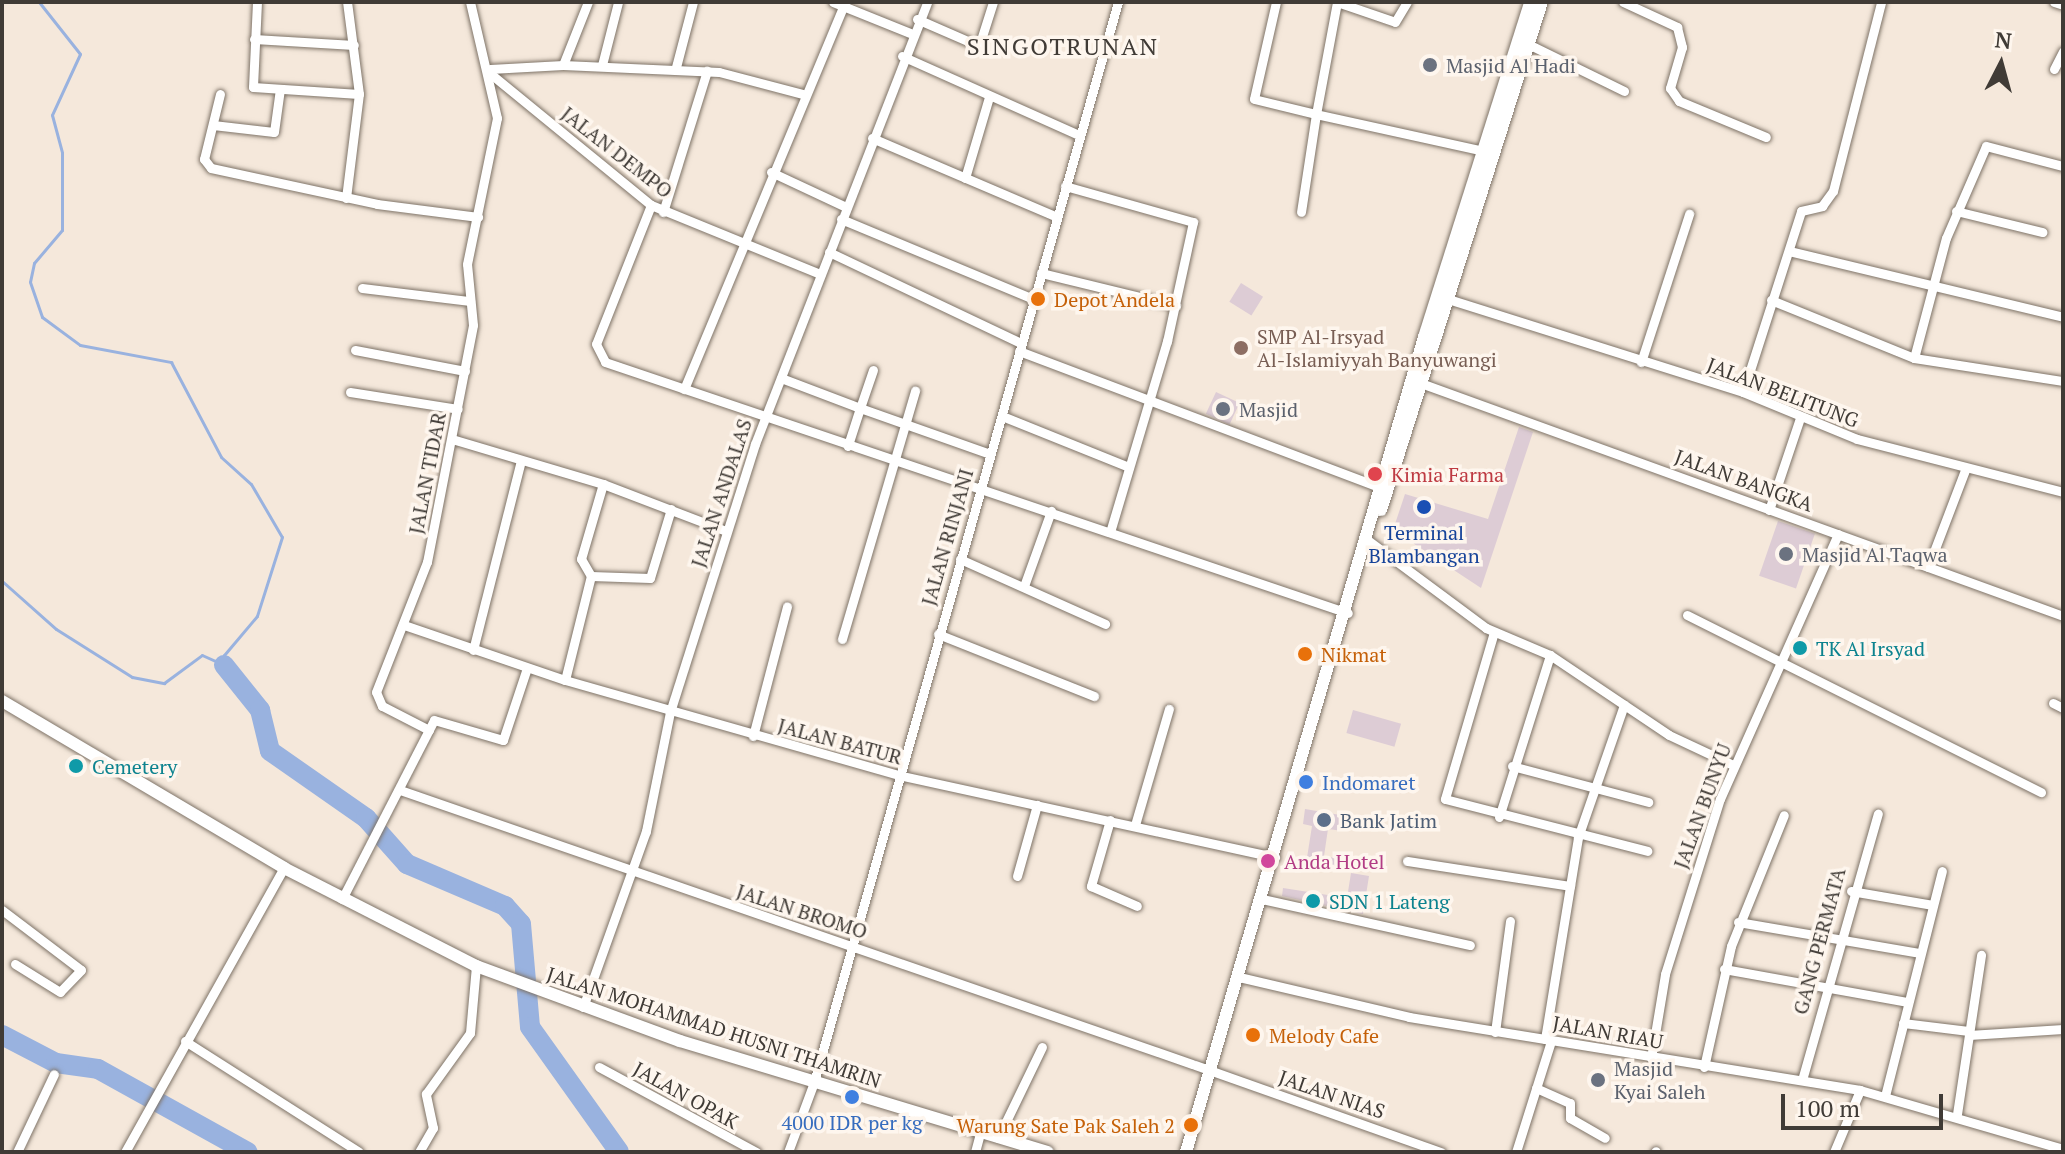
<!DOCTYPE html>
<html>
<head>
<meta charset="utf-8">
<style>
	body { margin:0 }
	#map { position:relative; width:2065px; height:1154px; overflow:hidden; background:#f5e8db; font-family:"PT Serif",serif }
	div>[style] { position:absolute }
	[style*='--x'] { left:calc(var(--x)*1px); top:calc(var(--y)*1px); width:calc(var(--w)*1px); rotate:calc(var(--a)*1deg) }
	.stream>* { height:3px; margin:-1.5px; padding:0 1.5px; transform-origin:1.5px; border-radius:1.5px; background:#99b2df }
	.river>* { height:20px; margin:-10px; padding:0 10px; transform-origin:10px; border-radius:10px; background:#99b2df }
	.building>* { inset:0; background:#ddccd5; transform-origin:0 0 }
	.roads { filter:drop-shadow(0 0 2px #7e7367) drop-shadow(0 0 2px #7e7367) }
	.street>* { height:9px; margin:-4.5px; padding:0 4.5px; transform-origin:4.5px; border-radius:4.5px; background:#fff }
	.secondary>* { height:12px; margin:-6px; padding:0 6px; transform-origin:6px; border-radius:6px; background:#fff }
	.dots>* { width:22px; height:22px; translate:-50% -50%; box-sizing:border-box; border:4px solid #fef6ee; border-radius:50% }
	span { translate:-50% -50%; white-space:nowrap; text-align:center; line-height:1.15; -webkit-text-stroke:7px #fef6ee; paint-order:stroke }
	.worship-label { font-size:20px; color:#5b616d }
	.left { translate:0 -50%; text-align:left }
	.street-label { font-size:20px; color:#403b36 }
	.food-label { font-size:20px; color:#c56008 }
	.right { translate:-100% -50%; text-align:right }
	.education-label { font-size:20px; color:#785e54 }
	.health-label { font-size:20px; color:#be3a42 }
	.transit-label { font-size:20px; color:#164399 }
	.culture-label { font-size:20px; color:#0d838f }
	.shop-label { font-size:20px; color:#366cbe }
	.service-label { font-size:20px; color:#4e5e75 }
	.hotel-label { font-size:20px; color:#b23c85 }
	.quarter-label { font-size:24px; color:#403b36; letter-spacing:2px }
	.frame { position:absolute; inset:0; border:4px solid #403b36; pointer-events:none }
	.north { position:absolute; left:1961px; top:24px; width:80px; height:80px; -webkit-text-stroke:6px #fef6ee; paint-order:stroke; rotate:6deg; font-size:22px; font-weight:700; line-height:32px; text-align:center; color:#403b36 }
	.north::after { content:''; display:block; margin:auto; width:28px; height:36px; background:#403b36; clip-path:polygon(50% 0,100% 100%,50% 72%,0 100%) }
	.scale { position:absolute; left:1781px; top:1094px; width:162px; height:36px; box-sizing:border-box; border:4px solid #403b36; border-top:0; padding-left:10px; font-size:24px; line-height:28px; white-space:nowrap; color:#403b36; -webkit-text-stroke:6px #fef6ee; paint-order:stroke }
</style>
</head>
<body>
<div id="map">
	<div class="stream">
		<div style="--x:39;--y:2;--w:66;--a:51.7"></div>
		<div style="--x:80;--y:54;--w:67;--a:114.7"></div>
		<div style="--x:52;--y:115;--w:39;--a:75"></div>
		<div style="--x:62;--y:153;--w:77;--a:90"></div>
		<div style="--x:62;--y:230;--w:43;--a:130.3"></div>
		<div style="--x:34;--y:263;--w:19;--a:102"></div>
		<div style="--x:30;--y:282;--w:37;--a:71"></div>
		<div style="--x:42;--y:317;--w:47;--a:36.4"></div>
		<div style="--x:80;--y:345;--w:93;--a:10.6"></div>
		<div style="--x:171;--y:362;--w:107;--a:62.2"></div>
		<div style="--x:221;--y:457;--w:40;--a:42"></div>
		<div style="--x:251;--y:484;--w:61;--a:59.7"></div>
		<div style="--x:282;--y:537;--w:83;--a:107.6"></div>
		<div style="--x:257;--y:616;--w:51;--a:130.2"></div>
		<div style="--x:224;--y:655;--w:10;--a:90"></div>
		<div style="--x:2;--y:581;--w:72;--a:41.6"></div>
		<div style="--x:56;--y:629;--w:90;--a:32.3"></div>
		<div style="--x:132;--y:677;--w:33;--a:11"></div>
		<div style="--x:164;--y:683;--w:47;--a:-36.4"></div>
		<div style="--x:202;--y:655;--w:24;--a:24"></div>
	</div>
	<div class="river">
		<div style="--x:224;--y:665;--w:58;--a:51.3"></div>
		<div style="--x:260;--y:710;--w:42;--a:76.3"></div>
		<div style="--x:270;--y:751;--w:117;--a:34.9"></div>
		<div style="--x:366;--y:818;--w:62;--a:48.3"></div>
		<div style="--x:407;--y:864;--w:107;--a:23.2"></div>
		<div style="--x:505;--y:906;--w:24;--a:48"></div>
		<div style="--x:521;--y:924;--w:103;--a:85"></div>
		<div style="--x:530;--y:1027;--w:153;--a:54.5"></div>
		<div style="--x:2;--y:1035;--w:61;--a:27.4"></div>
		<div style="--x:56;--y:1063;--w:42;--a:8.1"></div>
		<div style="--x:98;--y:1069;--w:171;--a:29"></div>
	</div>
	<div class="building">
		<div style="left:1241px;top:283px;width:26px;height:22px;rotate:32deg"></div>
		<div style="left:1216px;top:392px;width:26px;height:24px;rotate:25deg"></div>
		<div style="clip-path:polygon(1519px 427px,1533px 432px,1481px 588px,1393px 530px,1405px 494px,1488px 519px)"></div>
		<div style="left:1778px;top:521px;width:39px;height:58px;rotate:19deg"></div>
		<div style="left:1353px;top:710px;width:50px;height:24px;rotate:16deg"></div>
		<div style="clip-path:polygon(1305px 809px,1346px 816px,1343px 831px,1328px 829px,1324px 856px,1352px 861px,1351px 872px,1306px 864px,1312px 826px,1303px 824px)"></div>
		<div style="clip-path:polygon(1351px 873px,1369px 876px,1363px 914px,1282px 896px,1283px 888px,1347px 898px)"></div>
	</div>
	<div class="roads">
		<div class="street">
			<div style="--x:257;--y:2;--w:85;--a:92.7"></div>
			<div style="--x:253;--y:87;--w:106;--a:3.8"></div>
			<div style="--x:833;--y:2;--w:83;--a:21.9"></div>
			<div style="--x:1276;--y:2;--w:99;--a:102.8"></div>
			<div style="--x:1254;--y:99;--w:64;--a:13.6"></div>
			<div style="--x:1316;--y:114;--w:99;--a:98.7"></div>
			<div style="--x:1337;--y:2;--w:114;--a:100.6"></div>
			<div style="--x:1316;--y:114;--w:168;--a:12.4"></div>
			<div style="--x:1337;--y:2;--w:61;--a:19"></div>
			<div style="--x:1395;--y:22;--w:23;--a:-59"></div>
			<div style="--x:1623;--y:2;--w:60;--a:24.8"></div>
			<div style="--x:1677;--y:27;--w:21;--a:76"></div>
			<div style="--x:1682;--y:47;--w:43;--a:106.3"></div>
			<div style="--x:1670;--y:88;--w:16;--a:55"></div>
			<div style="--x:1679;--y:101;--w:94;--a:22.5"></div>
			<div style="--x:2054;--y:2;--w:9;--a:18"></div>
			<div style="--x:917;--y:19;--w:68;--a:23.5"></div>
			<div style="--x:979;--y:46;--w:46;--a:-72.3"></div>
			<div style="--x:254;--y:39;--w:100;--a:3.4"></div>
			<div style="--x:1528;--y:44;--w:107;--a:26.1"></div>
			<div style="--x:902;--y:56;--w:194;--a:24.1"></div>
			<div style="--x:563;--y:65;--w:156;--a:2.6"></div>
			<div style="--x:719;--y:72;--w:86;--a:14.8"></div>
			<div style="--x:602;--y:65;--w:65;--a:-75.7"></div>
			<div style="--x:676;--y:67;--w:67;--a:-75.3"></div>
			<div style="--x:490;--y:69;--w:73;--a:-3.1"></div>
			<div style="--x:563;--y:65;--w:68;--a:-68.4"></div>
			<div style="--x:2054;--y:69;--w:20;--a:-63"></div>
			<div style="--x:492;--y:75;--w:205;--a:39.3"></div>
			<div style="--x:651;--y:205;--w:183;--a:22.2"></div>
			<div style="--x:220;--y:94;--w:67;--a:103.8"></div>
			<div style="--x:204;--y:159;--w:11;--a:52"></div>
			<div style="--x:211;--y:168;--w:170;--a:12.2"></div>
			<div style="--x:377;--y:204;--w:102;--a:7.3"></div>
			<div style="--x:213;--y:125;--w:61;--a:6.5"></div>
			<div style="--x:274;--y:132;--w:43;--a:-82.1"></div>
			<div style="--x:872;--y:138;--w:201;--a:23.1"></div>
			<div style="--x:771;--y:172;--w:83;--a:25"></div>
			<div style="--x:965;--y:178;--w:84;--a:-73.5"></div>
			<div style="--x:1065;--y:186;--w:133;--a:15.7"></div>
			<div style="--x:1193;--y:222;--w:122;--a:102.3"></div>
			<div style="--x:1167;--y:341;--w:199;--a:106.6"></div>
			<div style="--x:346;--y:198;--w:105;--a:-82.9"></div>
			<div style="--x:359;--y:94;--w:93;--a:-97.4"></div>
			<div style="--x:651;--y:205;--w:149;--a:111.6"></div>
			<div style="--x:596;--y:344;--w:20;--a:63"></div>
			<div style="--x:605;--y:362;--w:784;--a:18.67"></div>
			<div style="--x:1956;--y:211;--w:89;--a:13.7"></div>
			<div style="--x:663;--y:212;--w:148;--a:-72.7"></div>
			<div style="--x:841;--y:219;--w:208;--a:22.6"></div>
			<div style="--x:1789;--y:251;--w:282;--a:13.5"></div>
			<div style="--x:829;--y:252;--w:212;--a:25.4"></div>
			<div style="--x:1041;--y:273;--w:139;--a:13.7"></div>
			<div style="--x:362;--y:288;--w:109;--a:6.9"></div>
			<div style="--x:1448;--y:299;--w:309;--a:17.5"></div>
			<div style="--x:1743;--y:392;--w:123;--a:22.4"></div>
			<div style="--x:1857;--y:439;--w:213;--a:14.4"></div>
			<div style="--x:1771;--y:300;--w:154;--a:22.1"></div>
			<div style="--x:1914;--y:358;--w:151;--a:8.8"></div>
			<div style="--x:355;--y:350;--w:112;--a:10.8"></div>
			<div style="--x:1019;--y:351;--w:387;--a:20.7"></div>
			<div style="--x:1914;--y:358;--w:124;--a:-75.1"></div>
			<div style="--x:1946;--y:238;--w:100;--a:-66.5"></div>
			<div style="--x:1986;--y:146;--w:80;--a:14.6"></div>
			<div style="--x:1641;--y:362;--w:156;--a:-72"></div>
			<div style="--x:873;--y:370;--w:40;--a:108.9"></div>
			<div style="--x:860;--y:408;--w:138;--a:19.5"></div>
			<div style="--x:781;--y:378;--w:85;--a:20.8"></div>
			<div style="--x:860;--y:408;--w:40;--a:108"></div>
			<div style="--x:1415;--y:381;--w:689;--a:19.93"></div>
			<div style="--x:684;--y:389;--w:419;--a:-67.4"></div>
			<div style="--x:350;--y:392;--w:109;--a:8.9"></div>
			<div style="--x:1743;--y:392;--w:190;--a:-72.2"></div>
			<div style="--x:1801;--y:211;--w:22;--a:-13"></div>
			<div style="--x:1822;--y:206;--w:19;--a:-54"></div>
			<div style="--x:1833;--y:191;--w:195;--a:-75.7"></div>
			<div style="--x:1002;--y:416;--w:137;--a:21.9"></div>
			<div style="--x:452;--y:439;--w:158;--a:16.6"></div>
			<div style="--x:603;--y:484;--w:132;--a:20.9"></div>
			<div style="--x:1769;--y:510;--w:97;--a:-71.4"></div>
			<div style="--x:1369;--y:541;--w:146;--a:36.6"></div>
			<div style="--x:1486;--y:628;--w:69;--a:22.9"></div>
			<div style="--x:1550;--y:655;--w:143;--a:33.9"></div>
			<div style="--x:1669;--y:735;--w:71;--a:25.1"></div>
			<div style="--x:960;--y:559;--w:159;--a:24.1"></div>
			<div style="--x:1928;--y:567;--w:104;--a:-69.1"></div>
			<div style="--x:591;--y:576;--w:59;--a:1.9"></div>
			<div style="--x:650;--y:578;--w:72;--a:-73.1"></div>
			<div style="--x:1024;--y:586;--w:80;--a:-70.2"></div>
			<div style="--x:1687;--y:615;--w:396;--a:26.6"></div>
			<div style="--x:404;--y:625;--w:170;--a:18.9"></div>
			<div style="--x:565;--y:680;--w:346;--a:15.9"></div>
			<div style="--x:898;--y:775;--w:386;--a:12.3"></div>
			<div style="--x:1494;--y:632;--w:174;--a:106.4"></div>
			<div style="--x:1445;--y:799;--w:209;--a:14.4"></div>
			<div style="--x:938;--y:634;--w:168;--a:21.7"></div>
			<div style="--x:842;--y:639;--w:259;--a:-73.6"></div>
			<div style="--x:473;--y:650;--w:192;--a:-75.8"></div>
			<div style="--x:565;--y:680;--w:107;--a:-76"></div>
			<div style="--x:591;--y:576;--w:20;--a:-120"></div>
			<div style="--x:581;--y:559;--w:78;--a:-73.7"></div>
			<div style="--x:2053;--y:703;--w:11;--a:27"></div>
			<div style="--x:429;--y:730;--w:53;--a:-152.9"></div>
			<div style="--x:382;--y:706;--w:15;--a:-113"></div>
			<div style="--x:376;--y:692;--w:140;--a:-68.6"></div>
			<div style="--x:427;--y:562;--w:241;--a:-79"></div>
			<div style="--x:473;--y:325;--w:61;--a:-95.6"></div>
			<div style="--x:467;--y:264;--w:149;--a:-78.4"></div>
			<div style="--x:497;--y:118;--w:119;--a:-103.1"></div>
			<div style="--x:753;--y:736;--w:134;--a:-75.3"></div>
			<div style="--x:1512;--y:766;--w:141;--a:14.8"></div>
			<div style="--x:400;--y:790;--w:838;--a:19.08"></div>
			<div style="--x:1499;--y:817;--w:170;--a:-72.5"></div>
			<div style="--x:1110;--y:820;--w:69;--a:106.1"></div>
			<div style="--x:1091;--y:886;--w:50;--a:23.5"></div>
			<div style="--x:1135;--y:825;--w:121;--a:-73.7"></div>
			<div style="--x:1407;--y:861;--w:165;--a:8.7"></div>
			<div style="--x:1017;--y:876;--w:74;--a:-74.3"></div>
			<div style="--x:1851;--y:891;--w:83;--a:9.7"></div>
			<div style="--x:342;--y:899;--w:201;--a:-62.8"></div>
			<div style="--x:434;--y:720;--w:72;--a:16.2"></div>
			<div style="--x:503;--y:740;--w:76;--a:-71.6"></div>
			<div style="--x:1262;--y:899;--w:213;--a:12.5"></div>
			<div style="--x:2;--y:910;--w:99;--a:37.2"></div>
			<div style="--x:81;--y:970;--w:30;--a:134"></div>
			<div style="--x:60;--y:992;--w:53;--a:-148.1"></div>
			<div style="--x:1738;--y:922;--w:185;--a:9.7"></div>
			<div style="--x:1724;--y:969;--w:187;--a:10.2"></div>
			<div style="--x:1239;--y:977;--w:175;--a:13.2"></div>
			<div style="--x:1409;--y:1017;--w:457;--a:9.2"></div>
			<div style="--x:1860;--y:1090;--w:211;--a:16.2"></div>
			<div style="--x:583;--y:1007;--w:187;--a:-70.3"></div>
			<div style="--x:646;--y:831;--w:121;--a:-78.6"></div>
			<div style="--x:670;--y:712;--w:281;--a:-72.4"></div>
			<div style="--x:755;--y:444;--w:474;--a:-68.7"></div>
			<div style="--x:1903;--y:1023;--w:66;--a:6.9"></div>
			<div style="--x:1495;--y:1032;--w:112;--a:-82.3"></div>
			<div style="--x:1969;--y:1035;--w:94;--a:-3.7"></div>
			<div style="--x:1545;--y:1039;--w:205;--a:-80.7"></div>
			<div style="--x:1578;--y:837;--w:140;--a:-70.8"></div>
			<div style="--x:185;--y:1041;--w:206;--a:32.5"></div>
			<div style="--x:1651;--y:1058;--w:85;--a:-80.5"></div>
			<div style="--x:1665;--y:974;--w:183;--a:-72.6"></div>
			<div style="--x:1720;--y:799;--w:290;--a:-66"></div>
			<div style="--x:1195;--y:1065;--w:261;--a:19.5"></div>
			<div style="--x:599;--y:1067;--w:179;--a:28.4"></div>
			<div style="--x:1704;--y:1067;--w:124;--a:-77.4"></div>
			<div style="--x:1731;--y:946;--w:141;--a:-68"></div>
			<div style="--x:1802;--y:1080;--w:277;--a:-74.1"></div>
			<div style="--x:1536;--y:1088;--w:37;--a:24"></div>
			<div style="--x:1570;--y:1103;--w:15;--a:90"></div>
			<div style="--x:1570;--y:1118;--w:40;--a:29.7"></div>
			<div style="--x:1885;--y:1096;--w:232;--a:-75.8"></div>
			<div style="--x:1957;--y:1114;--w:161;--a:-81.4"></div>
			<div style="--x:998;--y:1138;--w:101;--a:-64.2"></div>
			<div style="--x:17;--y:1152;--w:86;--a:-64.6"></div>
			<div style="--x:125;--y:1152;--w:325;--a:-60.8"></div>
			<div style="--x:419;--y:1152;--w:28;--a:-60"></div>
			<div style="--x:433;--y:1128;--w:35;--a:-102"></div>
			<div style="--x:426;--y:1094;--w:75;--a:-54.2"></div>
			<div style="--x:470;--y:1033;--w:67;--a:-84.9"></div>
			<div style="--x:788;--y:1152;--w:75;--a:-69.6"></div>
			<div style="--x:814;--y:1082;--w:1122;--a:-74.28"></div>
			<div style="--x:975;--y:1152;--w:20;--a:-75"></div>
			<div style="--x:1516;--y:1152;--w:116;--a:-72.5"></div>
			<div style="--x:1655;--y:1152;--w:1;--a:-45"></div>
			<div style="--x:1834;--y:1152;--w:67;--a:-67.2"></div>
		</div>
		<div class="secondary">
			<div style="--x:1381;--y:510;--w:533;--a:-72.42"></div>
			<div style="--x:2;--y:701;--w:328;--a:30.6"></div>
			<div style="--x:284;--y:868;--w:216;--a:27"></div>
			<div style="--x:476;--y:966;--w:217;--a:20.2"></div>
			<div style="--x:680;--y:1041;--w:384;--a:16.8"></div>
			<div style="--x:1186;--y:1152;--w:849;--a:-73.72"></div>
			<div style="--x:1424;--y:337;--w:351;--a:-72.4"></div>
		</div>
	</div>
	<div class="dots">
		<div style="left:1430px;top:65px;background:#6b7280"></div>
		<div style="left:1038px;top:299px;background:#e8710a"></div>
		<div style="left:1241px;top:348px;background:#8d6e63"></div>
		<div style="left:1223px;top:409px;background:#6b7280"></div>
		<div style="left:1375px;top:474px;background:#e0444e"></div>
		<div style="left:1424px;top:507px;background:#1a4fb4"></div>
		<div style="left:1786px;top:554px;background:#6b7280"></div>
		<div style="left:1800px;top:648px;background:#0f9aa8"></div>
		<div style="left:1305px;top:654px;background:#e8710a"></div>
		<div style="left:76px;top:766px;background:#0f9aa8"></div>
		<div style="left:1306px;top:782px;background:#3f7fe0"></div>
		<div style="left:1324px;top:820px;background:#5c6f8a"></div>
		<div style="left:1268px;top:861px;background:#d1479c"></div>
		<div style="left:1313px;top:901px;background:#0f9aa8"></div>
		<div style="left:1253px;top:1035px;background:#e8710a"></div>
		<div style="left:1598px;top:1080px;background:#6b7280"></div>
		<div style="left:852px;top:1097px;background:#3f7fe0"></div>
		<div style="left:1191px;top:1125px;background:#e8710a"></div>
	</div>
	<div class="worship-label">
		<span class="left" style="left:1446px;top:65px">Masjid Al Hadi</span>
		<span class="left" style="left:1239px;top:409px">Masjid</span>
		<span class="left" style="left:1802px;top:554px">Masjid Al Taqwa</span>
		<span class="left" style="left:1614px;top:1080px">Masjid<br>Kyai Saleh</span>
	</div>
	<div class="street-label">
		<span style="left:617px;top:152px;rotate:38deg">JALAN DEMPO</span>
		<span style="left:1783px;top:392px;rotate:21deg">JALAN BELITUNG</span>
		<span style="left:427px;top:473px;rotate:-79deg">JALAN TIDAR</span>
		<span style="left:1744px;top:480px;rotate:20deg">JALAN BANGKA</span>
		<span style="left:721px;top:493px;rotate:-72deg">JALAN ANDALAS</span>
		<span style="left:947px;top:537px;rotate:-74deg">JALAN RINJANI</span>
		<span style="left:840px;top:741px;rotate:15deg">JALAN BATUR</span>
		<span style="left:1702px;top:806px;rotate:-70deg">JALAN BUNYU</span>
		<span style="left:802px;top:911px;rotate:18deg">JALAN BROMO</span>
		<span style="left:1819px;top:941px;rotate:-75deg">GANG PERMATA</span>
		<span style="left:714px;top:1027px;rotate:18deg">JALAN MOHAMMAD HUSNI THAMRIN</span>
		<span style="left:1608px;top:1032px;rotate:10deg">JALAN RIAU</span>
		<span style="left:1332px;top:1094px;rotate:19deg">JALAN NIAS</span>
		<span style="left:686px;top:1095px;rotate:29deg">JALAN OPAK</span>
	</div>
	<div class="food-label">
		<span class="left" style="left:1054px;top:299px">Depot Andela</span>
		<span class="left" style="left:1321px;top:654px">Nikmat</span>
		<span class="left" style="left:1269px;top:1035px">Melody Cafe</span>
		<span class="right" style="left:1175px;top:1125px">Warung Sate Pak Saleh 2</span>
	</div>
	<div class="education-label">
		<span class="left" style="left:1257px;top:348px">SMP Al-Irsyad<br>Al-Islamiyyah Banyuwangi</span>
	</div>
	<div class="health-label">
		<span class="left" style="left:1391px;top:474px">Kimia Farma</span>
	</div>
	<div class="transit-label">
		<span style="left:1424px;top:544px">Terminal<br>Blambangan</span>
	</div>
	<div class="culture-label">
		<span class="left" style="left:1816px;top:648px">TK Al Irsyad</span>
		<span class="left" style="left:92px;top:766px">Cemetery</span>
		<span class="left" style="left:1329px;top:901px">SDN 1 Lateng</span>
	</div>
	<div class="shop-label">
		<span class="left" style="left:1322px;top:782px">Indomaret</span>
		<span style="left:852px;top:1122px">4000 IDR per kg</span>
	</div>
	<div class="service-label">
		<span class="left" style="left:1340px;top:820px">Bank Jatim</span>
	</div>
	<div class="hotel-label">
		<span class="left" style="left:1284px;top:861px">Anda Hotel</span>
	</div>
	<div class="quarter-label">
		<span style="left:1063px;top:47px">SINGOTRUNAN</span>
	</div>
	<div class="frame"></div>
	<div class="north">N</div>
	<div class="scale">100 m</div>
</div>
</body>
</html>
